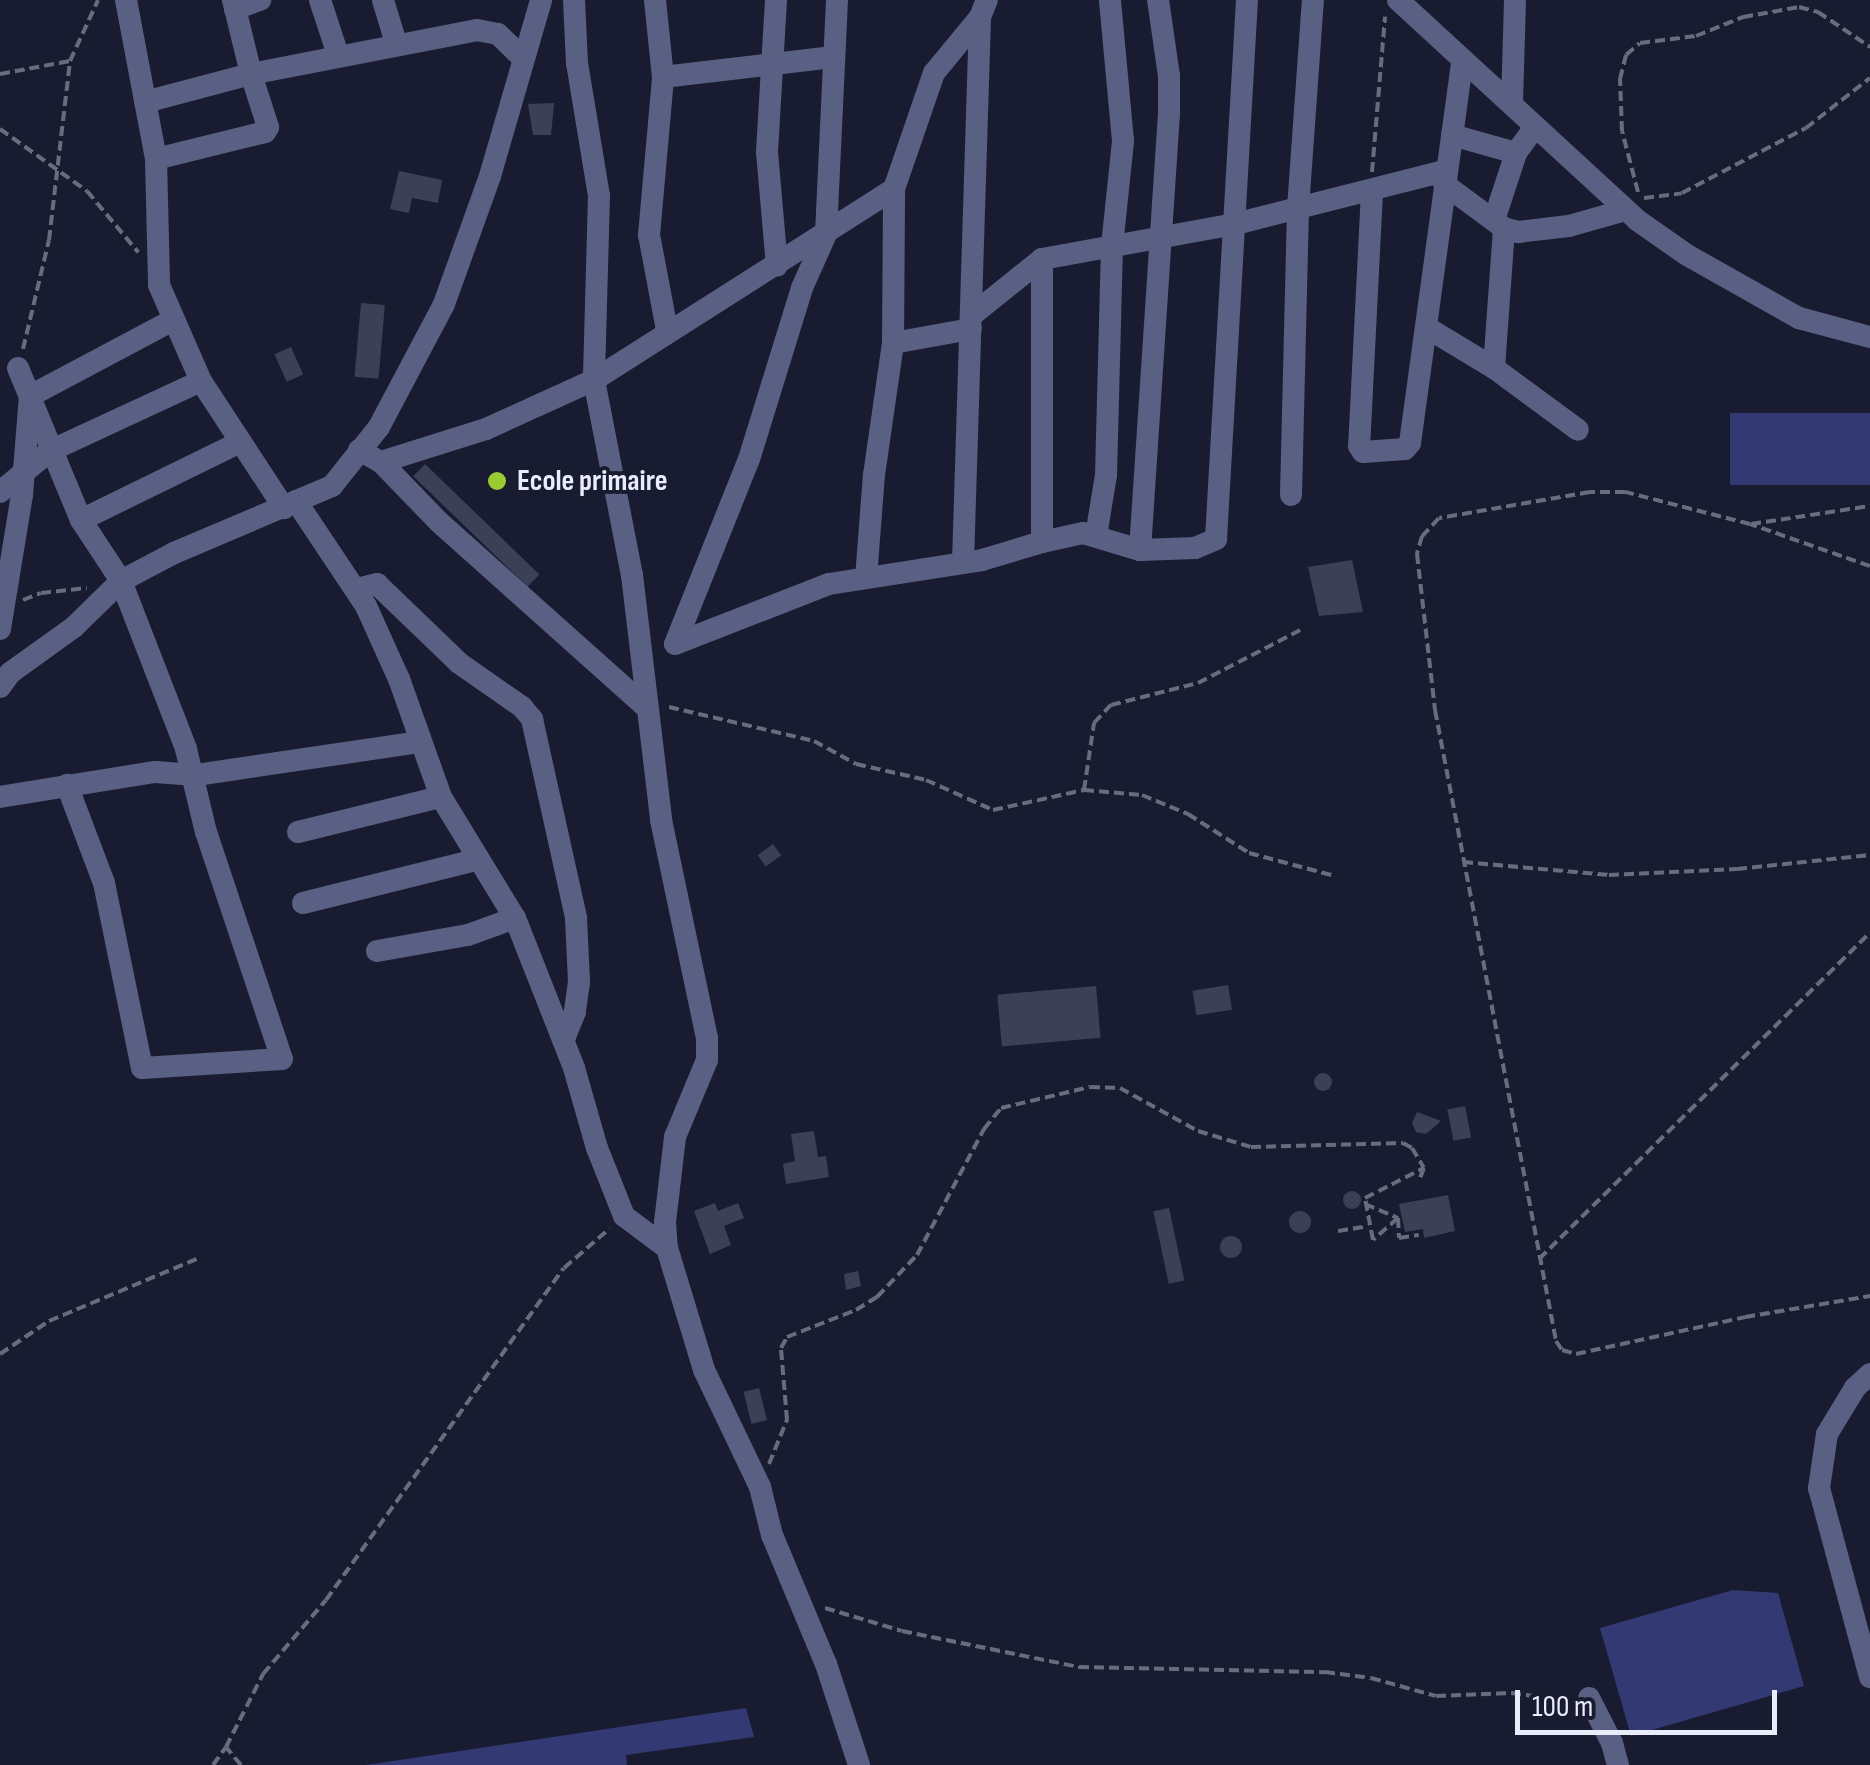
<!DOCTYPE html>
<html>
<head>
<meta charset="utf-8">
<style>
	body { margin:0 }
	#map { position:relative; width:1870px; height:1765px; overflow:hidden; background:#191c30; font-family:"Sofia Sans Condensed",sans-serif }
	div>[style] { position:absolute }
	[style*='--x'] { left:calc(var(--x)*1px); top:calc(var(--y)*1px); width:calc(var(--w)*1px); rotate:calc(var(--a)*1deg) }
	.green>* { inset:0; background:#333973; transform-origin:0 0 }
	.building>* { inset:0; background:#3b4057; transform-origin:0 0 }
	.round { border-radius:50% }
	.path>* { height:4px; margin-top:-2px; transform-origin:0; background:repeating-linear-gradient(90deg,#696c7e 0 10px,transparent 0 15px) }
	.minor>* { height:22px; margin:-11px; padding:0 11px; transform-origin:11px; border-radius:11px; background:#596083 }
	.dots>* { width:28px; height:28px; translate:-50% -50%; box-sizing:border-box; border:5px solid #191c30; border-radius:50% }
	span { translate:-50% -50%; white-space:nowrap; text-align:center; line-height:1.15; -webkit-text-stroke:8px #191c30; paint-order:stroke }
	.poi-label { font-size:30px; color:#e9ecfb; font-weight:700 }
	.left { translate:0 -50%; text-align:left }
	.scale { position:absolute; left:1515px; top:1690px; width:262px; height:45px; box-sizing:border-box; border:5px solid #e9ecfb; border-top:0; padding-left:12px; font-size:30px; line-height:35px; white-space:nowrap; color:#e9ecfb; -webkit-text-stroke:8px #191c30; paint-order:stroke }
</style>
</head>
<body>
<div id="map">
	<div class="green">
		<div style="left:1870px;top:413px;width:72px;height:140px;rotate:90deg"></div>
		<div style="clip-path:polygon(1733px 1590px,1778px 1593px,1804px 1686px,1631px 1736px,1600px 1628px)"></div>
		<div style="clip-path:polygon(746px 1708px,754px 1737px,626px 1755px,627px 1765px,366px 1765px)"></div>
	</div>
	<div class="building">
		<div style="clip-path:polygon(554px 103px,551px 135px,533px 135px,528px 104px)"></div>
		<div style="clip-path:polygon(399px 171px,442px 180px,438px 203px,412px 198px,409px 213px,390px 209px)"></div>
		<div style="left:361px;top:303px;width:24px;height:74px;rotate:5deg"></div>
		<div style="left:291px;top:347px;width:30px;height:18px;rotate:66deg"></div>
		<div style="left:425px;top:464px;width:159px;height:17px;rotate:44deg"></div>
		<div style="clip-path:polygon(1352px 560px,1363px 612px,1319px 616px,1308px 567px)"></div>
		<div style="left:773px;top:844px;width:14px;height:19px;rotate:54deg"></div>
		<div style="left:1228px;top:985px;width:25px;height:36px;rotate:81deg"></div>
		<div style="left:1096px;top:986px;width:52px;height:99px;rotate:85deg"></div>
		<div class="round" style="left:1314px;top:1073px;width:18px;height:18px"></div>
		<div style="left:1465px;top:1106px;width:32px;height:18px;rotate:79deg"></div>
		<div style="clip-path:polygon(1417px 1112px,1441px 1121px,1426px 1134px,1416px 1132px,1412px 1123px)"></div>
		<div style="clip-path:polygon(814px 1131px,818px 1157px,826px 1156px,829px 1177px,786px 1184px,783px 1164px,795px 1161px,791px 1134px)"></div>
		<div class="round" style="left:1343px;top:1191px;width:18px;height:18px"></div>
		<div style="clip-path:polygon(1448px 1195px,1455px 1231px,1424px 1238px,1423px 1229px,1405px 1232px,1399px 1204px)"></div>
		<div style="clip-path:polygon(715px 1203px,718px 1211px,738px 1203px,744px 1218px,724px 1226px,731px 1245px,710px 1254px,694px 1211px)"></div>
		<div style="left:1169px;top:1208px;width:74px;height:16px;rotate:78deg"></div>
		<div class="round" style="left:1289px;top:1211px;width:22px;height:22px"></div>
		<div class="round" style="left:1220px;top:1236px;width:22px;height:22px"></div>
		<div style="clip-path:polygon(858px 1271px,861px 1286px,846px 1290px,844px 1274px)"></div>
		<div style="left:759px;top:1388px;width:33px;height:16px;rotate:76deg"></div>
	</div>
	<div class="path">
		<div style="--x:0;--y:74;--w:71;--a:-10.5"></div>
		<div style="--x:0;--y:129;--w:107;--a:35.5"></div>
		<div style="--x:87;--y:191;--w:80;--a:50.1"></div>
		<div style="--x:1372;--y:172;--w:156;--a:-85.2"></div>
		<div style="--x:1638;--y:192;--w:63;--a:-104.7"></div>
		<div style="--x:1622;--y:131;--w:52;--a:-92.2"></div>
		<div style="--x:1620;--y:79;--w:25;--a:-76"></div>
		<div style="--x:1626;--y:55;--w:18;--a:-41"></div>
		<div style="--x:1640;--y:43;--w:56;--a:-7.1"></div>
		<div style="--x:1696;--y:36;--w:51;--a:-22"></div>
		<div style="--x:1743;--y:17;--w:57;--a:-10.1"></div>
		<div style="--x:1799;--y:7;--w:20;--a:15"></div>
		<div style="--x:1818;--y:12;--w:63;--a:33.9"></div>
		<div style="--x:1644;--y:198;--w:38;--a:-7"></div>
		<div style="--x:1682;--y:193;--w:140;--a:-27.7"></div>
		<div style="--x:1806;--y:128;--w:81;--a:-38"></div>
		<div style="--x:23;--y:349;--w:112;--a:-76.6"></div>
		<div style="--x:49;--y:240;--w:180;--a:-83.3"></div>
		<div style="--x:70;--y:61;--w:67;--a:-65.3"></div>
		<div style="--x:1751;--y:524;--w:120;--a:-8.6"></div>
		<div style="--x:1870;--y:566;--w:127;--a:-160.7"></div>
		<div style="--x:1750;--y:524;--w:129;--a:-165.6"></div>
		<div style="--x:1625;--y:492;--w:35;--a:180"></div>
		<div style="--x:1590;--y:492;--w:153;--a:170.2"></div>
		<div style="--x:1439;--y:518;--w:25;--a:133"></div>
		<div style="--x:1422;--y:536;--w:19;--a:106"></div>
		<div style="--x:1417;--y:554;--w:157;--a:83.4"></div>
		<div style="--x:1435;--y:710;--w:642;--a:79.14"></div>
		<div style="--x:1556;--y:1341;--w:11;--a:56"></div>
		<div style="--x:1562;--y:1350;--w:15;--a:16"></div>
		<div style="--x:1576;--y:1354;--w:173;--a:-12.3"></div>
		<div style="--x:1745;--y:1317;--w:127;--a:-9.5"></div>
		<div style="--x:23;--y:600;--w:19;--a:-21"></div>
		<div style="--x:41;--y:593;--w:46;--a:-6.2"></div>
		<div style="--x:669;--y:707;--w:149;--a:13.2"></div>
		<div style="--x:814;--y:741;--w:48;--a:28.7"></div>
		<div style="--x:856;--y:764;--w:72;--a:12.9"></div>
		<div style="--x:926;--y:780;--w:73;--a:24.1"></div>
		<div style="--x:993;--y:810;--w:93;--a:-12.4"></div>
		<div style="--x:1084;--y:790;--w:58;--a:4.9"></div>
		<div style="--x:1142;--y:795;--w:50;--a:22.4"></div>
		<div style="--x:1188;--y:814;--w:72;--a:32.6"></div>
		<div style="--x:1249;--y:853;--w:89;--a:15"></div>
		<div style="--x:1084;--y:790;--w:68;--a:-81.5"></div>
		<div style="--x:1094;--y:723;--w:25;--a:-47"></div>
		<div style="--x:1111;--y:705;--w:90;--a:-14.2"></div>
		<div style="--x:1198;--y:683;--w:119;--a:-27.4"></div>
		<div style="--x:1463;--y:862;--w:147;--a:5.1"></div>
		<div style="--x:1609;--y:875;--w:128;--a:-2.7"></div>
		<div style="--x:1737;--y:869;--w:134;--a:-6"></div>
		<div style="--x:1365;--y:1204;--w:36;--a:23"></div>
		<div style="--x:1398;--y:1218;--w:33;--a:139"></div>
		<div style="--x:1373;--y:1240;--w:43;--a:-100.8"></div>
		<div style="--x:1365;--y:1198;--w:66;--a:-27"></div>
		<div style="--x:1398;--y:1218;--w:20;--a:87"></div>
		<div style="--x:1399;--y:1238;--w:20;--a:-9"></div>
		<div style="--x:1338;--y:1231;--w:30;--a:-9"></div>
		<div style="--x:1539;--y:1259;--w:465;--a:-44.6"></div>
		<div style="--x:0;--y:1354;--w:59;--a:-34"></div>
		<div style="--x:49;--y:1321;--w:163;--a:-22.8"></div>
		<div style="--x:769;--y:1464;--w:48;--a:-67.8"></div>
		<div style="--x:787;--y:1420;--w:72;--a:-94.8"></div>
		<div style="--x:781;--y:1348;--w:13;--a:-61"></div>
		<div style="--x:787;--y:1337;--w:74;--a:-21.4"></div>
		<div style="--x:856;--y:1310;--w:25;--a:-32"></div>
		<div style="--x:877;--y:1297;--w:58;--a:-46.4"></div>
		<div style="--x:917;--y:1255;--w:143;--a:-62"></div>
		<div style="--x:984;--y:1129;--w:27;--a:-51"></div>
		<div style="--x:1001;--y:1108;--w:91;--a:-13.3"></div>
		<div style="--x:1090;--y:1087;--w:30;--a:2"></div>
		<div style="--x:1120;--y:1088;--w:89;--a:28.9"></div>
		<div style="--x:1198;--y:1131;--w:55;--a:16.8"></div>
		<div style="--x:1251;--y:1147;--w:152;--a:-1.5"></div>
		<div style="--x:1403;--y:1143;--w:10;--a:29"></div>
		<div style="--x:1412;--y:1148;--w:23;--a:59"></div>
		<div style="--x:1424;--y:1168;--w:11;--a:112"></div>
		<div style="--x:825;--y:1608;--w:80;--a:16.6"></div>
		<div style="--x:902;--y:1631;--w:181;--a:11.5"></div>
		<div style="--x:1079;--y:1667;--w:246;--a:1.2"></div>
		<div style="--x:1325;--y:1672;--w:46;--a:7.4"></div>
		<div style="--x:1371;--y:1678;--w:67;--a:15.5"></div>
		<div style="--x:1436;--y:1696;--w:75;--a:-2.3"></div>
		<div style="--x:1511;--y:1693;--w:60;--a:7.7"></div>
		<div style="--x:213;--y:1765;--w:22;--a:-54"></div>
		<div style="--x:241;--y:1765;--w:23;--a:-130"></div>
		<div style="--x:226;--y:1747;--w:82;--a:-63.1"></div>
		<div style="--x:263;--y:1674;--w:97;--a:-49.6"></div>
		<div style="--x:326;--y:1600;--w:408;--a:-54.4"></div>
		<div style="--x:564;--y:1268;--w:60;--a:-40.9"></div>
	</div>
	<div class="minor">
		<div style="--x:126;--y:0;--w:162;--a:79.3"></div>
		<div style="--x:156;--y:159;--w:126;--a:88.6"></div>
		<div style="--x:159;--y:285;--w:105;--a:66.4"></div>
		<div style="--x:201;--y:381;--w:152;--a:56.8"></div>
		<div style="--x:233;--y:0;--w:76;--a:76.3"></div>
		<div style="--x:251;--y:74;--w:230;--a:-11"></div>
		<div style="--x:477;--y:30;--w:21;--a:11"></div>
		<div style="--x:498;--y:34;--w:32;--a:44"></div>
		<div style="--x:320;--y:0;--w:58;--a:71.9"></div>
		<div style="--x:383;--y:0;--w:45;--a:73.2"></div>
		<div style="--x:574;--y:0;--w:63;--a:87.3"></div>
		<div style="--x:577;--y:63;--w:135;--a:80.6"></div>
		<div style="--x:599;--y:196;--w:184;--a:91.6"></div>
		<div style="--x:594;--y:380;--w:199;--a:79"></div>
		<div style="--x:632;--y:575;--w:247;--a:83.2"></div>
		<div style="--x:661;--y:820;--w:223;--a:78.1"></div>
		<div style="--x:707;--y:1038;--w:22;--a:90"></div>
		<div style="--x:707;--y:1060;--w:83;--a:112.6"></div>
		<div style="--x:675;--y:1137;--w:86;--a:96.7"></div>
		<div style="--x:665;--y:1222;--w:26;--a:86"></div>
		<div style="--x:667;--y:1248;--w:127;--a:73.1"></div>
		<div style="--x:704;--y:1370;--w:130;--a:64.4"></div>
		<div style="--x:760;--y:1487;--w:49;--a:76"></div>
		<div style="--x:772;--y:1535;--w:140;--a:67.3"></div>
		<div style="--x:826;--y:1664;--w:106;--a:71.9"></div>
		<div style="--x:655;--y:0;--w:77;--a:84.1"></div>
		<div style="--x:776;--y:0;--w:152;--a:93.4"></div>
		<div style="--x:767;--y:152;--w:114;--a:85"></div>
		<div style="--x:837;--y:0;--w:234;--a:92.7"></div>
		<div style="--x:826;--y:234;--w:59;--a:114"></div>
		<div style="--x:802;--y:288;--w:179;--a:107.2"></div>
		<div style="--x:749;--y:459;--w:199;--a:111.8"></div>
		<div style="--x:675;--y:644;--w:165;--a:-21.3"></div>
		<div style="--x:829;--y:584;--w:155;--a:-8.9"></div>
		<div style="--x:982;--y:560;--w:63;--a:-16.7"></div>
		<div style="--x:1042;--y:542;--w:283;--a:-90"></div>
		<div style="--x:1042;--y:259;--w:196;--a:-10.3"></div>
		<div style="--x:1235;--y:224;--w:217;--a:-14.2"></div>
		<div style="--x:1398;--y:0;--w:325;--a:42.6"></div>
		<div style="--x:1637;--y:220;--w:61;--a:35"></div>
		<div style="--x:1687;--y:255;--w:129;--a:29.4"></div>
		<div style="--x:1799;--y:318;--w:73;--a:15"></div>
		<div style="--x:235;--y:9;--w:27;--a:-20"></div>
		<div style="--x:145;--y:102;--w:110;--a:-14.8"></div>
		<div style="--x:251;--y:74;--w:56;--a:72.2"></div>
		<div style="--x:268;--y:127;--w:6;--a:121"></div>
		<div style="--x:265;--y:132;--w:112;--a:166.1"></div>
		<div style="--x:1512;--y:102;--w:102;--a:-88.3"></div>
		<div style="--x:1452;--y:135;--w:66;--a:15.7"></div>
		<div style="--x:1516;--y:153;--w:32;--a:-54"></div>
		<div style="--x:1444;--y:184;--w:74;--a:36.3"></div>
		<div style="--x:1504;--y:228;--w:15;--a:16"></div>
		<div style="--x:1518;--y:232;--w:51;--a:-6.7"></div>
		<div style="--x:1569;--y:226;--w:58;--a:-15.9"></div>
		<div style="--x:1372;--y:192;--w:254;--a:92.9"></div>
		<div style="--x:1359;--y:446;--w:7;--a:56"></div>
		<div style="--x:1363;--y:452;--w:42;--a:-4.1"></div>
		<div style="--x:1405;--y:449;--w:8;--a:-50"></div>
		<div style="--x:1410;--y:443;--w:385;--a:-82.2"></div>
		<div style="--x:1494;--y:220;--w:71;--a:-71.8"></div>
		<div style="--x:971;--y:316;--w:91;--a:-38.8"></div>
		<div style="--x:1426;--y:327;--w:79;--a:31.1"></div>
		<div style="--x:1494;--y:368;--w:104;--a:36.4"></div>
		<div style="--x:667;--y:330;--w:97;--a:-100.7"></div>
		<div style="--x:649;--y:235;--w:159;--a:-84.9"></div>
		<div style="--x:663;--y:77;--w:171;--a:-6.7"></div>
		<div style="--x:893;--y:343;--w:79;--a:-10.2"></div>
		<div style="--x:18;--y:368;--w:165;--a:67.5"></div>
		<div style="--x:81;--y:520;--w:73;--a:56.7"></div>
		<div style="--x:121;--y:581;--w:180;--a:68.8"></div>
		<div style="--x:186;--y:749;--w:85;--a:76.5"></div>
		<div style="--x:206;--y:832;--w:239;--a:71.5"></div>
		<div style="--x:282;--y:1059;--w:140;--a:176.3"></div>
		<div style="--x:142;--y:1068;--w:189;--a:-101.6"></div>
		<div style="--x:104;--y:883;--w:105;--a:-110.7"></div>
		<div style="--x:1494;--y:368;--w:140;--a:-85.9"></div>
		<div style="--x:359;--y:450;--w:25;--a:29"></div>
		<div style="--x:381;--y:462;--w:110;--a:-17.4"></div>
		<div style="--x:486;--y:429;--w:119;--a:-24.4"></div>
		<div style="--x:594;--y:380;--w:356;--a:-32.5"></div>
		<div style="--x:894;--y:189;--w:123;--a:-71"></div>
		<div style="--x:934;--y:73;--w:72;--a:-50.6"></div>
		<div style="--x:980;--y:17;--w:18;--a:-68"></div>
		<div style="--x:381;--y:462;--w:83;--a:46"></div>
		<div style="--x:439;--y:522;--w:275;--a:41.8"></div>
		<div style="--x:0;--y:492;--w:65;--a:-39.4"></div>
		<div style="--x:50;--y:451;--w:166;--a:-24.9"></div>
		<div style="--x:1291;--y:495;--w:287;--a:-88.6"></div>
		<div style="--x:1298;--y:208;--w:209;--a:-85.9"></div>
		<div style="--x:296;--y:501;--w:126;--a:56.3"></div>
		<div style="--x:366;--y:606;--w:80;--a:65.7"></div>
		<div style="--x:399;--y:679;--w:125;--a:70.4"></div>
		<div style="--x:441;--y:797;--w:142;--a:58.6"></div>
		<div style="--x:515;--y:918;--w:161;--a:68.5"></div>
		<div style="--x:574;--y:1068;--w:83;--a:74"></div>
		<div style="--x:597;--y:1148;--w:73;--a:68.3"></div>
		<div style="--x:624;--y:1216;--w:54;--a:36.7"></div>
		<div style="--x:81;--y:520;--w:177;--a:-26.1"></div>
		<div style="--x:1096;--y:536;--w:62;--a:-80.7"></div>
		<div style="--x:1106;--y:475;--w:229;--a:-88.5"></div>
		<div style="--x:1112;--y:246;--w:106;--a:-84"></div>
		<div style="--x:1123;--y:141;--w:142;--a:-95.3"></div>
		<div style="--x:1042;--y:542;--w:42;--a:-12.4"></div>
		<div style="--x:1083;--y:533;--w:59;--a:16.6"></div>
		<div style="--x:1140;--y:550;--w:55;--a:-2.1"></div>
		<div style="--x:1195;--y:548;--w:23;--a:-23"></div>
		<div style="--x:1216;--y:539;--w:540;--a:-86.71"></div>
		<div style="--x:1140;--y:550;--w:438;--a:-86.2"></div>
		<div style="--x:1169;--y:113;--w:37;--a:-90"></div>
		<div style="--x:1169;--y:76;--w:77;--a:-98.2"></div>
		<div style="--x:963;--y:562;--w:545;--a:-88.21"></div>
		<div style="--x:866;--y:578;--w:103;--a:-85.6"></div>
		<div style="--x:874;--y:475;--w:133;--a:-81.8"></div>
		<div style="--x:893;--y:343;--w:154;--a:-89.6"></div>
		<div style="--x:357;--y:589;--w:21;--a:-14"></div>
		<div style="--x:377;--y:584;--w:114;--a:43.9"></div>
		<div style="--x:459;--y:663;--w:77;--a:34.9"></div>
		<div style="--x:522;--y:707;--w:16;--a:50"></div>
		<div style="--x:532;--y:719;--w:204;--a:77.5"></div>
		<div style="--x:576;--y:918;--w:64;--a:87.3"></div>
		<div style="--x:579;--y:982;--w:30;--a:98"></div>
		<div style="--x:575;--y:1012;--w:31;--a:112"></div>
		<div style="--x:0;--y:629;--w:136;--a:-80.7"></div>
		<div style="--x:22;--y:495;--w:99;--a:-85.4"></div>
		<div style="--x:30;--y:396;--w:162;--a:-28"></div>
		<div style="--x:0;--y:687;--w:17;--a:-54"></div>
		<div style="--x:10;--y:673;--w:79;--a:-35.7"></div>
		<div style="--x:74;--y:627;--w:66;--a:-44.4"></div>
		<div style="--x:121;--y:581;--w:60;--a:-27.8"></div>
		<div style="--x:174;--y:553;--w:172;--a:-23"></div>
		<div style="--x:332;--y:486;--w:75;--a:-51.5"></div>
		<div style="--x:379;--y:427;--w:139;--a:-62.1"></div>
		<div style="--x:444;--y:304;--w:136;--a:-70.2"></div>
		<div style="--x:490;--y:176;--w:183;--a:-73.8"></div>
		<div style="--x:0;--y:797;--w:157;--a:-9.2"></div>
		<div style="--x:155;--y:772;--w:41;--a:4.2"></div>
		<div style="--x:196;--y:775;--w:225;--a:-8.4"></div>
		<div style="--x:298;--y:832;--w:147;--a:-13.8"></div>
		<div style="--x:303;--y:903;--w:181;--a:-14"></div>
		<div style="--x:377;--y:951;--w:92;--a:-10"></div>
		<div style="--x:468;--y:935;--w:50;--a:-19.9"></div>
		<div style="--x:1870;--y:1374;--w:21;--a:137"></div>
		<div style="--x:1855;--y:1388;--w:54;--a:121.3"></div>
		<div style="--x:1827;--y:1434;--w:55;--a:98.4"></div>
		<div style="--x:1819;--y:1488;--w:196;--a:74.9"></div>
		<div style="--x:1589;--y:1698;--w:51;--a:62.9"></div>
		<div style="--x:1612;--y:1743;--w:23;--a:75"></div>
	</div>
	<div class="dots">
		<div style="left:497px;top:481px;background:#9bcb33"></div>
	</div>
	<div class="poi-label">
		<span class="left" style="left:517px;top:481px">Ecole primaire</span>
	</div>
	<div class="scale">100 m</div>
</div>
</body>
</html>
